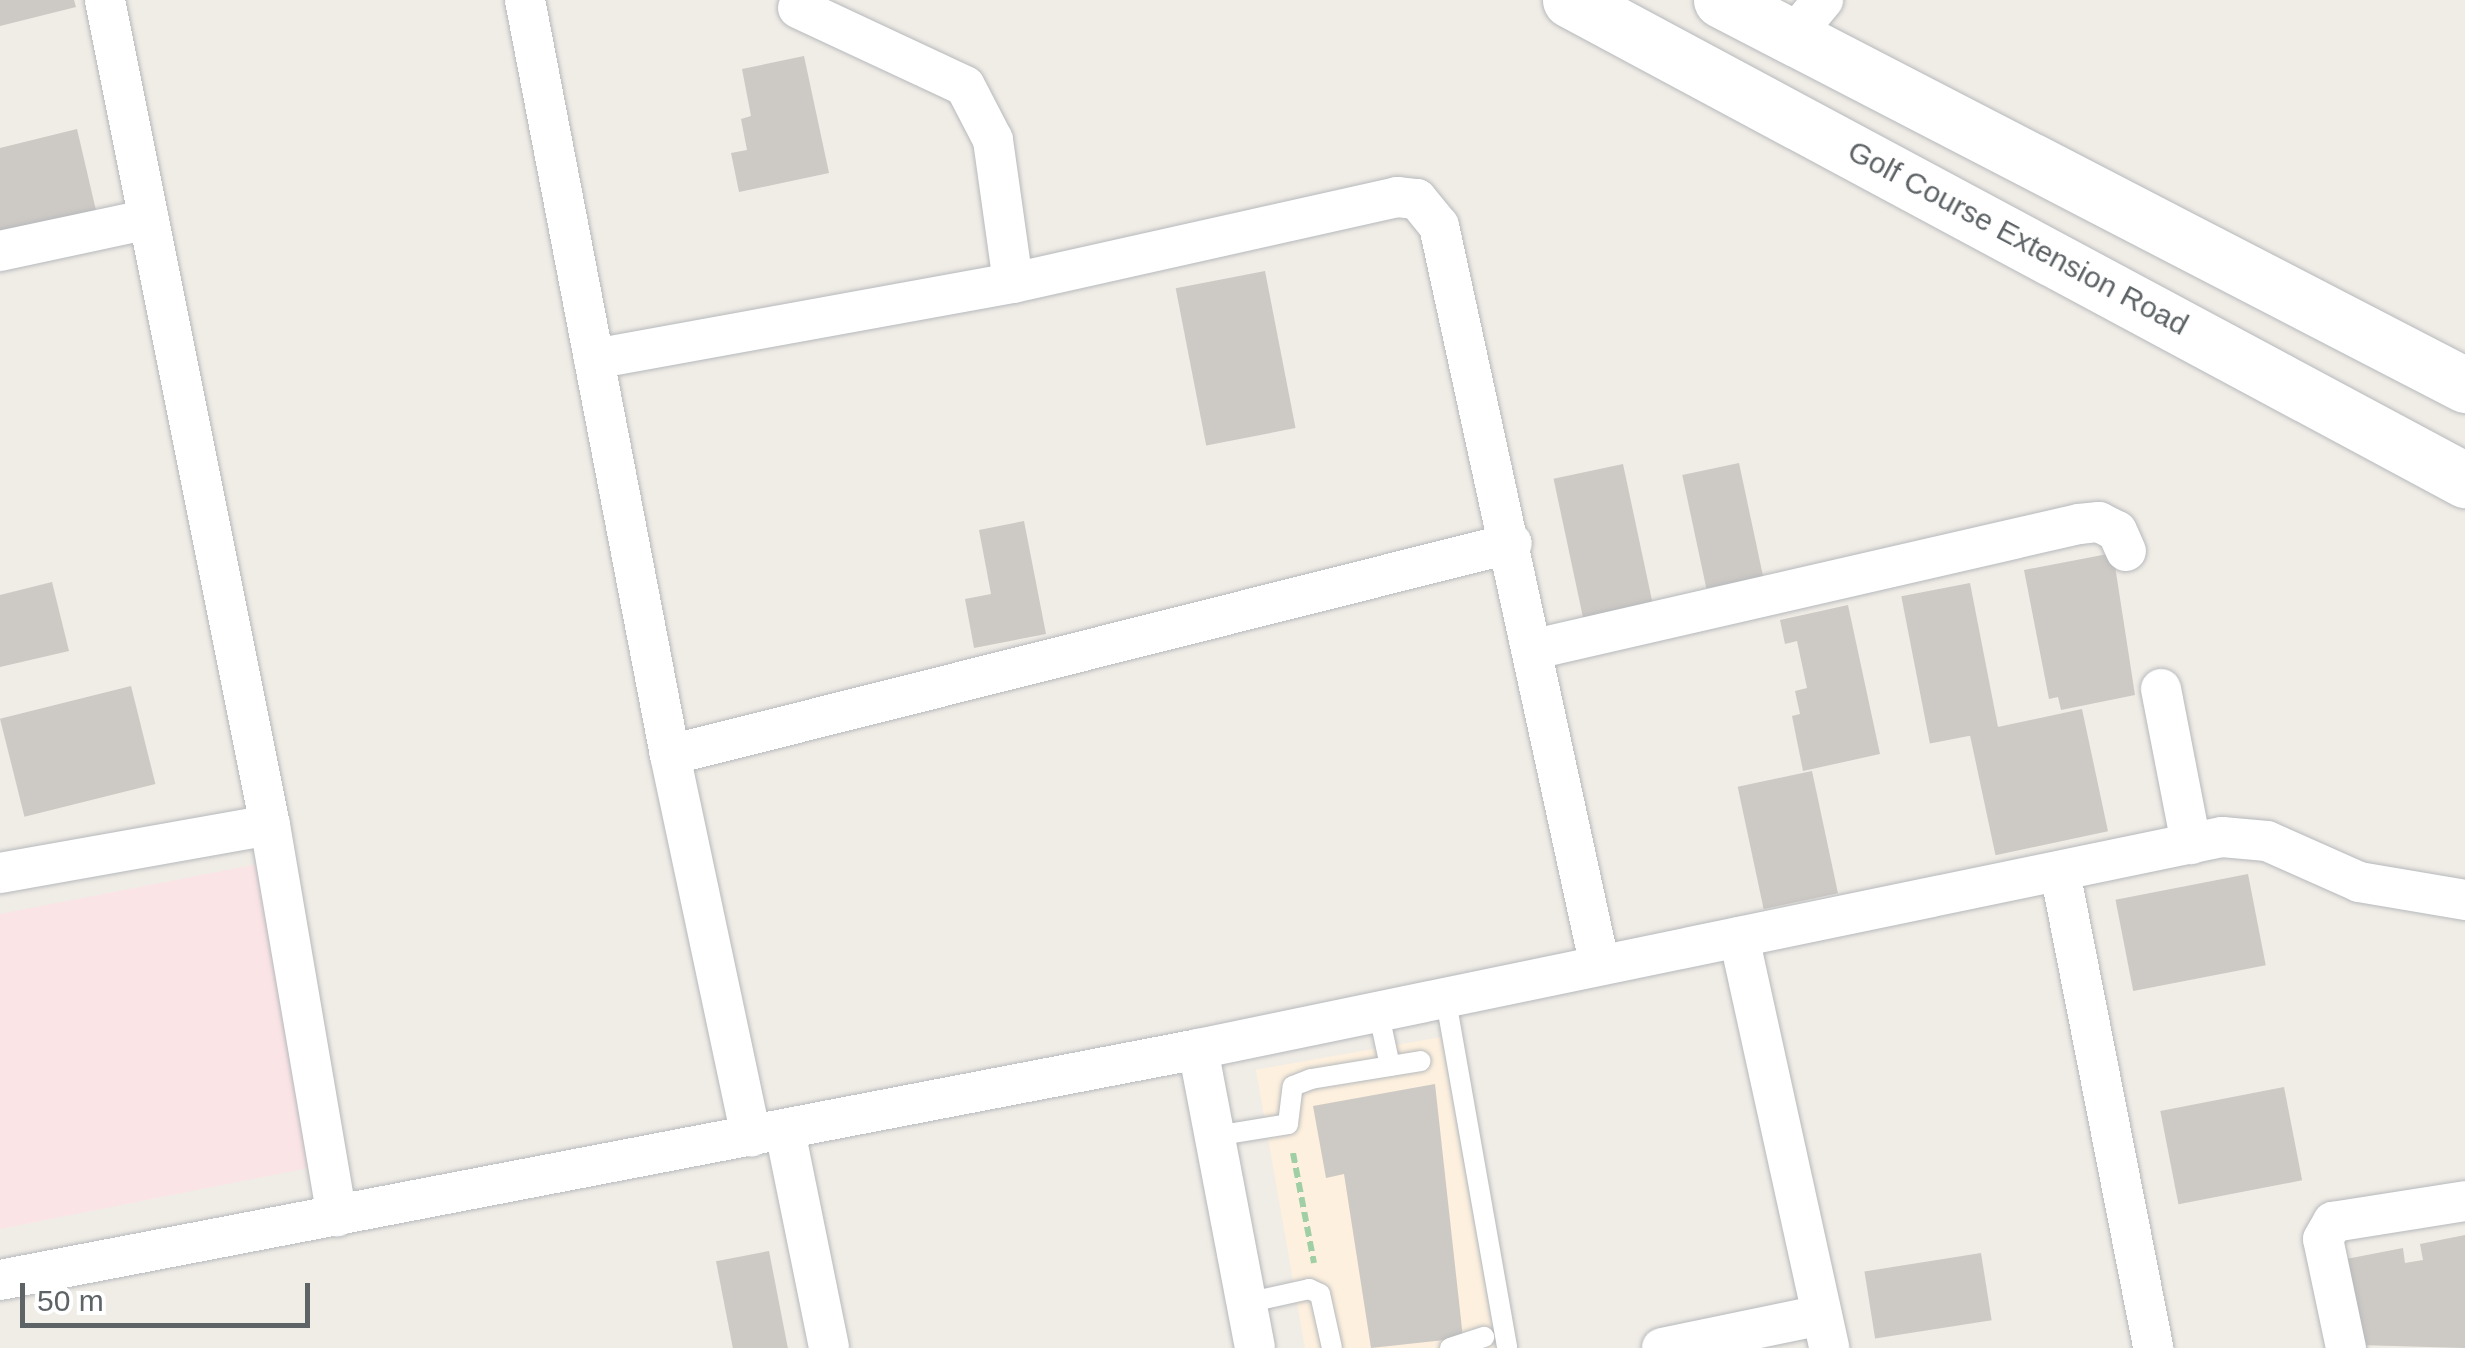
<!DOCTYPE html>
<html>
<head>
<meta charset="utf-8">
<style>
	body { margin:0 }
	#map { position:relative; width:2465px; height:1348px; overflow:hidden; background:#f0ece6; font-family:Arial,sans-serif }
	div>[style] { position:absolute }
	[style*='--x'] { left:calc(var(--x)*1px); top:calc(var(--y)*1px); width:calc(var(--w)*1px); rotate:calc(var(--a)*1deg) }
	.commercial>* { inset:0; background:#fdf0de; transform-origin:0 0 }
	.medical>* { inset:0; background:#fbe4e6 }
	.building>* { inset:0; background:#cdc9c5; transform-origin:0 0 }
	.path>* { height:6px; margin-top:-3px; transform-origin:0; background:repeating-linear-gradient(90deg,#a1cfa5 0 10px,transparent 0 15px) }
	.roads { filter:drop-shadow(0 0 2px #b6b9bc) drop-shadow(0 0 2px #b6b9bc) }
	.lane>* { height:20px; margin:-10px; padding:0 10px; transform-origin:10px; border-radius:10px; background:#fff }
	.street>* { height:40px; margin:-20px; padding:0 20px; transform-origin:20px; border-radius:20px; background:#fff }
	.secondary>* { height:55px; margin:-27.5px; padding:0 27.5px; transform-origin:27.5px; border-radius:27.5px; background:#fff }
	span { translate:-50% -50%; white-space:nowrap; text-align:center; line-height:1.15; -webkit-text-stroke:8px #fff; paint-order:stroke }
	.street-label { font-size:30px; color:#5e6366 }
	.scale { position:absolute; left:20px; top:1283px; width:290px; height:45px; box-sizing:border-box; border:5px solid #5e6366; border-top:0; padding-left:12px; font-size:30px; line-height:35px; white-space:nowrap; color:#5e6366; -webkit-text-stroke:8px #fff; paint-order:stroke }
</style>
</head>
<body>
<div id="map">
	<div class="commercial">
		<div style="left:1441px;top:1037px;width:316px;height:188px;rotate:80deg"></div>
	</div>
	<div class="medical">
		<div style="clip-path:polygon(258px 864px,318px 1166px,0 1229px,0 914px)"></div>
	</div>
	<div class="building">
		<div style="clip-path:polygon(0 0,74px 0,76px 7px,0 26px)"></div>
		<div style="clip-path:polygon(804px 56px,829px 173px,739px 192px,731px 153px,747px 150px,741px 119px,751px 116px,742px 69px)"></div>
		<div style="clip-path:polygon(77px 129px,98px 219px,0 242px,0 148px)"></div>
		<div style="left:1265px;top:271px;width:160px;height:91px;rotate:79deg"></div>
		<div style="left:1739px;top:463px;width:116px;height:58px;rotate:78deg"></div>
		<div style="left:1623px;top:464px;width:142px;height:71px;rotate:78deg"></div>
		<div style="clip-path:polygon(1024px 521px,1046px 634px,974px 648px,965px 599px,991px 594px,979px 530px)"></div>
		<div style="clip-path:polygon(2113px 553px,2135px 695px,2061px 710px,2058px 697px,2049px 699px,2024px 570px)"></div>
		<div style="clip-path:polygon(52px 582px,69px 651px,0 667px,0 595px)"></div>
		<div style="left:1970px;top:583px;width:150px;height:70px;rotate:79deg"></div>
		<div style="clip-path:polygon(1848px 605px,1880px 754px,1803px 771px,1792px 716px,1800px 714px,1795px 691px,1807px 688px,1797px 641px,1785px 644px,1780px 620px)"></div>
		<div style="left:131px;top:686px;width:101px;height:135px;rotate:76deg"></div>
		<div style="left:2082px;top:709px;width:125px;height:115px;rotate:78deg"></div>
		<div style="left:1812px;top:771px;width:125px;height:76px;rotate:78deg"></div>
		<div style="left:2248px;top:874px;width:93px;height:135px;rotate:79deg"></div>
		<div style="clip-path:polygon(1435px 1084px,1463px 1338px,1371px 1348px,1344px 1174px,1326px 1178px,1313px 1106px)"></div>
		<div style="left:2284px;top:1087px;width:95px;height:126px;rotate:79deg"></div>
		<div style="clip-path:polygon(2465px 1235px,2465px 1348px,2358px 1345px,2341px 1260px,2403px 1248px,2405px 1263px,2423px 1260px,2420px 1244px)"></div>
		<div style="left:769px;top:1251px;width:99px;height:54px;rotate:79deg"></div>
		<div style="left:1981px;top:1253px;width:68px;height:118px;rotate:81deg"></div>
	</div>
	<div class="path">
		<div style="--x:1293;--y:1153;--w:112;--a:79.2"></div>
	</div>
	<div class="roads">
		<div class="lane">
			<div style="--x:1445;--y:995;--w:358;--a:80"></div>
			<div style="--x:1378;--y:1010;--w:57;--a:77.9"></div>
			<div style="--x:1215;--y:1136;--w:74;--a:-9.3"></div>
			<div style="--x:1288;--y:1124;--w:38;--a:-83"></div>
			<div style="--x:1293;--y:1086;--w:19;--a:-21"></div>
			<div style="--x:1311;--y:1079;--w:111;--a:-9.3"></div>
			<div style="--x:1246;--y:1303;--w:65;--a:-12.5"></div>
			<div style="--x:1309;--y:1289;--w:12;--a:24"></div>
			<div style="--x:1320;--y:1294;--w:55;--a:77.5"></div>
			<div style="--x:1450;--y:1348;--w:36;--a:-18"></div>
		</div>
		<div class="street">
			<div style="--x:105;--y:0;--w:841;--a:78.69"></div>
			<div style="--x:270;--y:825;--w:397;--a:80.3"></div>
			<div style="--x:525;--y:0;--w:769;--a:79.13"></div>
			<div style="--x:670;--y:755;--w:390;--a:78"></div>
			<div style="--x:798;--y:8;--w:184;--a:25"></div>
			<div style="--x:965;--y:86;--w:61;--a:62.6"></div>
			<div style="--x:993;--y:140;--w:144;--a:82"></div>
			<div style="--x:1793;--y:36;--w:47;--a:-50.2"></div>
			<div style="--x:0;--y:251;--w:152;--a:-12.1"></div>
			<div style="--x:594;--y:359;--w:426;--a:-10.3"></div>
			<div style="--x:1013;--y:283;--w:394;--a:-12.6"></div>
			<div style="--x:1397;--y:197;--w:20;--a:6"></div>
			<div style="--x:1417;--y:199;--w:35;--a:51"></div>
			<div style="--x:1439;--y:226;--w:753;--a:77.74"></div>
			<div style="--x:1535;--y:649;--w:558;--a:-12.94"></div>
			<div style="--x:2079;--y:524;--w:20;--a:-6"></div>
			<div style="--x:2099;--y:522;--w:20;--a:27"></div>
			<div style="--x:2117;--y:531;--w:22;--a:66"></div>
			<div style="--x:2161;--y:689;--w:158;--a:79"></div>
			<div style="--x:670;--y:755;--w:868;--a:-14.13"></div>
			<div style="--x:2060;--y:872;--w:485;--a:78.9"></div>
			<div style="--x:0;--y:873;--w:274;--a:-10.1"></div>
			<div style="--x:1739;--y:937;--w:421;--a:77.6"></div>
			<div style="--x:1198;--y:1049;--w:304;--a:79.2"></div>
			<div style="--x:785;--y:1131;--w:221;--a:78.5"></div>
			<div style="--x:0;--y:1280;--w:1220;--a:-10.91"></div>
			<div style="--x:1198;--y:1049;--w:1046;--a:-11.7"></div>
			<div style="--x:2222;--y:837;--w:45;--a:5.1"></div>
			<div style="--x:2267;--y:841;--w:101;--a:24"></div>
			<div style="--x:2359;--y:882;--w:108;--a:9.6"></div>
			<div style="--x:1662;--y:1348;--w:163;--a:-11.7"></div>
			<div style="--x:2346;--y:1348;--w:111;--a:-101.9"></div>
			<div style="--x:2323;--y:1239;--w:20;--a:-60"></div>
			<div style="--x:2333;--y:1222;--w:134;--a:-9"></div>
		</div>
		<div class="secondary">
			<div style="--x:1570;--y:0;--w:1016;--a:28.21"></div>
			<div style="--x:1721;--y:0;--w:838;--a:27.36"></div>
		</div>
	</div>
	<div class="street-label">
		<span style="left:2018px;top:238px;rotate:28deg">Golf Course Extension Road</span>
	</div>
	<div class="scale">50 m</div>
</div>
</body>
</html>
